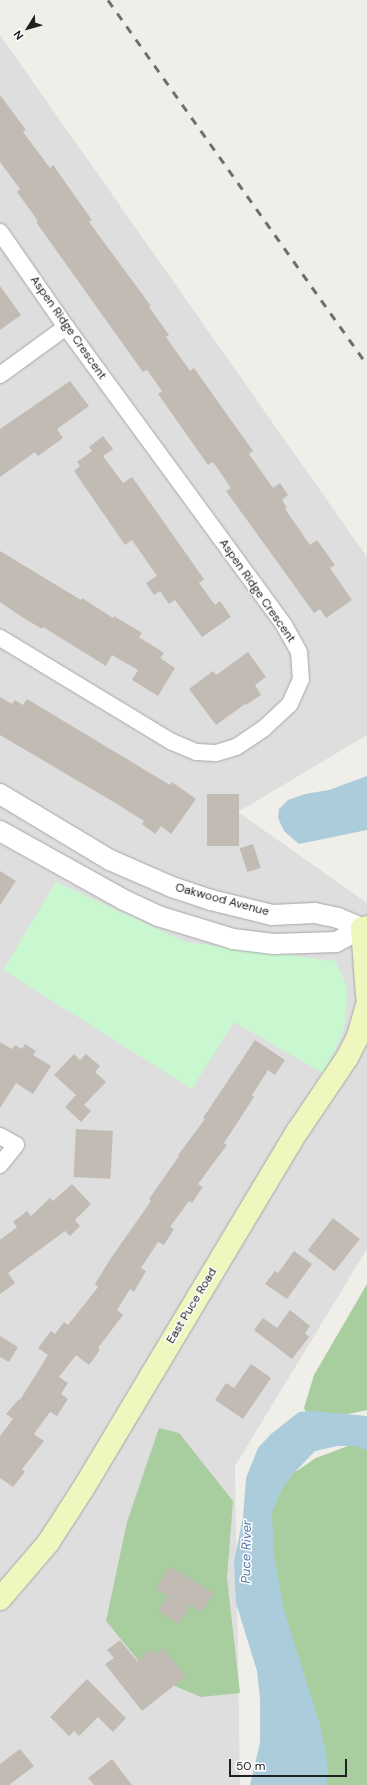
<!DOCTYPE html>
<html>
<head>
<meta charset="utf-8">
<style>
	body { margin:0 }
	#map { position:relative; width:367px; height:1785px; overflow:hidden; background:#f0eee8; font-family:"DM Sans",sans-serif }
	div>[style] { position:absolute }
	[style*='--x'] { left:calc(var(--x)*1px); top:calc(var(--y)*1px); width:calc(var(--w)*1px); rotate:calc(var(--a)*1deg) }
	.residential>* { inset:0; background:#dedede }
	.forest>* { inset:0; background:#a8cd9f }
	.park>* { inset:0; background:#c8f7d0 }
	.water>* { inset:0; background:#abccdb }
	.building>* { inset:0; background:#c1bbb4; transform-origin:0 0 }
	.roads { filter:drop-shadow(0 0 1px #a7a7a7) drop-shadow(0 0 1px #a7a7a7) }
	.minor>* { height:16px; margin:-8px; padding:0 8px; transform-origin:8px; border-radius:8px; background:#fff }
	.tertiary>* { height:20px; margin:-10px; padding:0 10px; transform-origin:10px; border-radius:10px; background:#fff }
	.secondary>* { height:22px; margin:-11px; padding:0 11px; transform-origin:11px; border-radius:11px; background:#eff7bf }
	.rail>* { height:3px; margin-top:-1.5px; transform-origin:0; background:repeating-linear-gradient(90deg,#6e6e6e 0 8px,transparent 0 16px) }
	span { translate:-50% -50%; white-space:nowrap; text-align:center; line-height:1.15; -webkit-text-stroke:3px #fff; paint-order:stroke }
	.street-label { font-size:12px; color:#202020 }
	.water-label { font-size:13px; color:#5176ac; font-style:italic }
	.north { position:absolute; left:8px; top:8px; width:40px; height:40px; -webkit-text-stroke:3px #fff; paint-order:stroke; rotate:233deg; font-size:11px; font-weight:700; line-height:16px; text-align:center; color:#202020 }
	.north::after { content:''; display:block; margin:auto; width:14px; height:18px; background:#202020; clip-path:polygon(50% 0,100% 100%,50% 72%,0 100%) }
	.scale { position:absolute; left:229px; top:1759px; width:118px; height:18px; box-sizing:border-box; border:2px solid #202020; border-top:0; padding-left:5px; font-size:12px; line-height:14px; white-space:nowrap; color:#202020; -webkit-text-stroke:3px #fff; paint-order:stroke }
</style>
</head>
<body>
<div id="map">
	<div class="residential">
		<div style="clip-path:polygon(0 35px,367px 557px,367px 735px,238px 812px,367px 903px,367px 1249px,235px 1466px,240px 1785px,0 1785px)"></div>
	</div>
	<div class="forest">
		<div style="clip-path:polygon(367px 1284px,367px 1410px,311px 1422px,304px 1408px,314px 1375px)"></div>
		<div style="clip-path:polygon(159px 1428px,179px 1433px,233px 1501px,227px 1578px,240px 1693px,201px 1697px,151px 1676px,106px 1621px,127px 1522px)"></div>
		<div style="clip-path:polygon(361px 1441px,367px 1442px,367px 1785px,291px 1785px,260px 1510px,289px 1476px,316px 1458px)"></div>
	</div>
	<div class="park">
		<div style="clip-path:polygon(56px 882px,185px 942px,335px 961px,348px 989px,344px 1030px,324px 1074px,234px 1022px,192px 1089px,3px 970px)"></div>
	</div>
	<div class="water">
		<div style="clip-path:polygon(367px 776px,367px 830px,299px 844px,284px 831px,278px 818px,279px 809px,288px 800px,305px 794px,329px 790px)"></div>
		<div style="clip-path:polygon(313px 1411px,367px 1416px,367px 1450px,356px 1446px,337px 1446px,315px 1451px,292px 1475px,282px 1489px,272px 1512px,274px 1555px,284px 1610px,320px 1725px,326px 1751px,328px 1776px,326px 1785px,250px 1785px,260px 1743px,260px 1698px,257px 1671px,236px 1603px,234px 1562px,243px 1517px,246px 1478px,258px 1448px,271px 1434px,299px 1412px)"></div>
	</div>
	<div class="building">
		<div style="clip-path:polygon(0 95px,26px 130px,23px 132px,50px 168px,53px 165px,92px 220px,89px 222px,151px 306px,149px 307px,169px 335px,166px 337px,190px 371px,194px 368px,253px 451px,249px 454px,273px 488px,280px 483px,288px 495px,282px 500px,287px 508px,285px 509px,310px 545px,317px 540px,335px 565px,330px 568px,352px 600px,326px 618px,320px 609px,314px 613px,226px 491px,231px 488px,213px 462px,208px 465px,158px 394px,162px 391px,147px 370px,143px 372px,36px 222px,38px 221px,17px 192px,20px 189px,0 162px)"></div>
		<div style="clip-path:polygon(0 286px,21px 315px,0 330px)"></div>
		<div style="clip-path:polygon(70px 381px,89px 406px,57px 429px,63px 438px,38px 456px,35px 452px,0 477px,0 429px)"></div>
		<div style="clip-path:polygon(103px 436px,113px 449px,103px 456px,123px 483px,132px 477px,204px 579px,199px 583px,215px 605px,220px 601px,231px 617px,202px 637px,175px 600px,169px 604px,160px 591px,154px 595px,146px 583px,157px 576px,132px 540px,125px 545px,74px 471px,80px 466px,77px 462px,92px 451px,89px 447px)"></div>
		<div style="clip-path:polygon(0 551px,81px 600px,82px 598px,113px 618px,114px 616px,142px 633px,139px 637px,164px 653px,160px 658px,175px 668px,158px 696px,132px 680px,138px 670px,112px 655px,106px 666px,43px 627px,42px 629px,22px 617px,0 602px)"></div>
		<div style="clip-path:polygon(248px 652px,266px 677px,255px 685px,261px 695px,246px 705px,245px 704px,216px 725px,189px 689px,213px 671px,216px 675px)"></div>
		<div style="clip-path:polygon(0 697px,12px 704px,15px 700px,23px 705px,27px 699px,170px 785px,172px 782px,196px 799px,171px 834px,161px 826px,155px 834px,142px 824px,144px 821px,112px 801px,0 735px)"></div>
		<div style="left:207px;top:794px;width:32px;height:52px"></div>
		<div style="left:253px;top:844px;width:25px;height:14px;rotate:72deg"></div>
		<div style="clip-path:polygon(0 871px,16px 881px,0 905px)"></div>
		<div style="clip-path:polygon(255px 1040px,285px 1060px,275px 1075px,268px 1070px,252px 1095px,254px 1097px,224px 1143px,227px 1145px,198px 1184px,203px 1187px,192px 1203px,189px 1201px,170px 1227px,174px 1229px,164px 1245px,158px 1242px,141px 1268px,146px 1271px,134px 1292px,130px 1289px,117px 1310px,123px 1315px,98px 1348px,100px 1350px,89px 1365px,76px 1355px,59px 1377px,68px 1383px,61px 1394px,68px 1399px,57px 1416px,50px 1412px,34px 1434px,44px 1441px,22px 1469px,25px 1472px,13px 1487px,0 1478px,0 1436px,13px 1419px,6px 1414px,19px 1399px,20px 1400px,48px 1355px,38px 1348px,51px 1331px,55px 1334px,64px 1322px,68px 1325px,98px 1287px,95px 1284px,111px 1258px,151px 1201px,149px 1199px,179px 1156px,178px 1155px,205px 1119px,203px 1118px)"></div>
		<div style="clip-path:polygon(0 1042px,12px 1049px,15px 1045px,22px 1049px,25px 1044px,36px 1051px,33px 1055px,51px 1066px,33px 1094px,16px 1083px,0 1108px)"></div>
		<div style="clip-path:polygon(74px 1054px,80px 1060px,86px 1054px,100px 1066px,95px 1072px,106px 1082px,84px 1105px,91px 1111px,81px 1122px,65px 1107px,76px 1095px,54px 1075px)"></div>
		<div style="left:76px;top:1129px;width:37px;height:48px;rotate:3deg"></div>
		<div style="clip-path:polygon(72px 1184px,91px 1204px,75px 1220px,80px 1226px,70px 1236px,65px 1231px,8px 1273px,15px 1283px,0 1294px,0 1240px,17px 1227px,13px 1222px,27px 1211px,31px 1216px,50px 1198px,53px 1201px)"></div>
		<div style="left:333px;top:1218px;width:34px;height:41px;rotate:38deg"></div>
		<div style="clip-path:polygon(294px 1251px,312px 1264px,287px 1299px,265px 1284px,275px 1271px,278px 1273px)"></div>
		<div style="clip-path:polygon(290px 1310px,310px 1326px,305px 1333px,309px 1337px,292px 1359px,254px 1330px,263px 1318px,277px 1328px)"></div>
		<div style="clip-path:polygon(0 1336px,18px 1347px,9px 1362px,0 1357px)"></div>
		<div style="clip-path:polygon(251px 1364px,271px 1378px,243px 1419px,215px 1400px,226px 1383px,234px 1388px)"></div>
		<div style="clip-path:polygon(170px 1566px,214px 1593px,202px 1612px,190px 1605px,178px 1624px,158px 1611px,168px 1596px,156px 1589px)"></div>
		<div style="clip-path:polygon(120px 1640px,137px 1661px,151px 1649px,155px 1654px,163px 1648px,186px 1676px,142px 1711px,105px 1664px,114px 1658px,107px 1650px)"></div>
		<div style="clip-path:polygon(87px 1679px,126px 1718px,113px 1732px,98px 1717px,79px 1736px,74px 1731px,69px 1736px,50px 1717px)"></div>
		<div style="clip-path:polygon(20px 1749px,34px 1766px,9px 1785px,0 1785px,0 1764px)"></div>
		<div style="clip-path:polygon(112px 1759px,132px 1785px,94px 1785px,88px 1778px)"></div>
	</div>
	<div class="roads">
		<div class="minor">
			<div style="--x:0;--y:232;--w:116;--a:55.2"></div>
			<div style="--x:66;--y:327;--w:369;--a:53.8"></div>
			<div style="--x:284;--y:625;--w:31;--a:61"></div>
			<div style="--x:299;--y:652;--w:27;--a:86"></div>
			<div style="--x:301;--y:679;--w:27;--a:114"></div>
			<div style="--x:290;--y:704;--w:37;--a:137"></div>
			<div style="--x:263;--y:729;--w:32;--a:146"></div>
			<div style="--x:236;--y:747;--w:21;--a:163"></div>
			<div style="--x:216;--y:753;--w:20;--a:-177"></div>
			<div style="--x:196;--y:752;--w:26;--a:-157"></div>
			<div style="--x:172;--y:742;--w:201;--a:-148.8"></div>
			<div style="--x:0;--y:375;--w:82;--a:-36"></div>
			<div style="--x:0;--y:1136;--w:18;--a:29"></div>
			<div style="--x:16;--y:1145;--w:26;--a:129"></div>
		</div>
		<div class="tertiary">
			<div style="--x:0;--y:794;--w:128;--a:31"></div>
			<div style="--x:110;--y:860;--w:68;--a:23.5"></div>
			<div style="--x:172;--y:887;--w:41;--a:18.4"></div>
			<div style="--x:211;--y:900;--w:63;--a:13.8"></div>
			<div style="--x:272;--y:915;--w:43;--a:-2.7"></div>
			<div style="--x:315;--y:913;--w:24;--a:12"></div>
			<div style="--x:338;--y:918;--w:26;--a:23"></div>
			<div style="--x:0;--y:831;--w:142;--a:29.1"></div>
			<div style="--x:124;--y:900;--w:38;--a:25"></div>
			<div style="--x:158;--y:916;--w:78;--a:17"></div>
			<div style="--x:233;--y:939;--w:41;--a:7"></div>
			<div style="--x:274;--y:944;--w:62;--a:-1.8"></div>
			<div style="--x:336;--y:942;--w:30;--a:-28"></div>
		</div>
		<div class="secondary">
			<div style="--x:367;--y:927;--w:5;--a:169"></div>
			<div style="--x:362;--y:928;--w:68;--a:85.8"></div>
			<div style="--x:0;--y:1599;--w:74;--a:-49.4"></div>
			<div style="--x:48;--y:1543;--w:64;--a:-57.1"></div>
			<div style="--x:83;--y:1489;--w:416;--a:-59.1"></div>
			<div style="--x:297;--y:1132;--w:89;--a:-56"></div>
			<div style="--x:347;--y:1058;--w:25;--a:-63"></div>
			<div style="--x:358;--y:1036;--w:33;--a:-74"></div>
		</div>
	</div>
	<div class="rail">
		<div style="--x:108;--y:0;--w:447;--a:54.6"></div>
	</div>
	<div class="street-label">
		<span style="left:68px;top:328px;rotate:55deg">Aspen Ridge Crescent</span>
		<span style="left:257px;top:591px;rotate:55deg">Aspen Ridge Crescent</span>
		<span style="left:222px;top:900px;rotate:15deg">Oakwood Avenue</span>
		<span style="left:192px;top:1306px;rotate:-59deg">East Puce Road</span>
	</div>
	<div class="water-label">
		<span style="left:247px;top:1552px;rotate:-89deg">Puce River</span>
	</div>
	<div class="north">N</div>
	<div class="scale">50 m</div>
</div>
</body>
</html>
